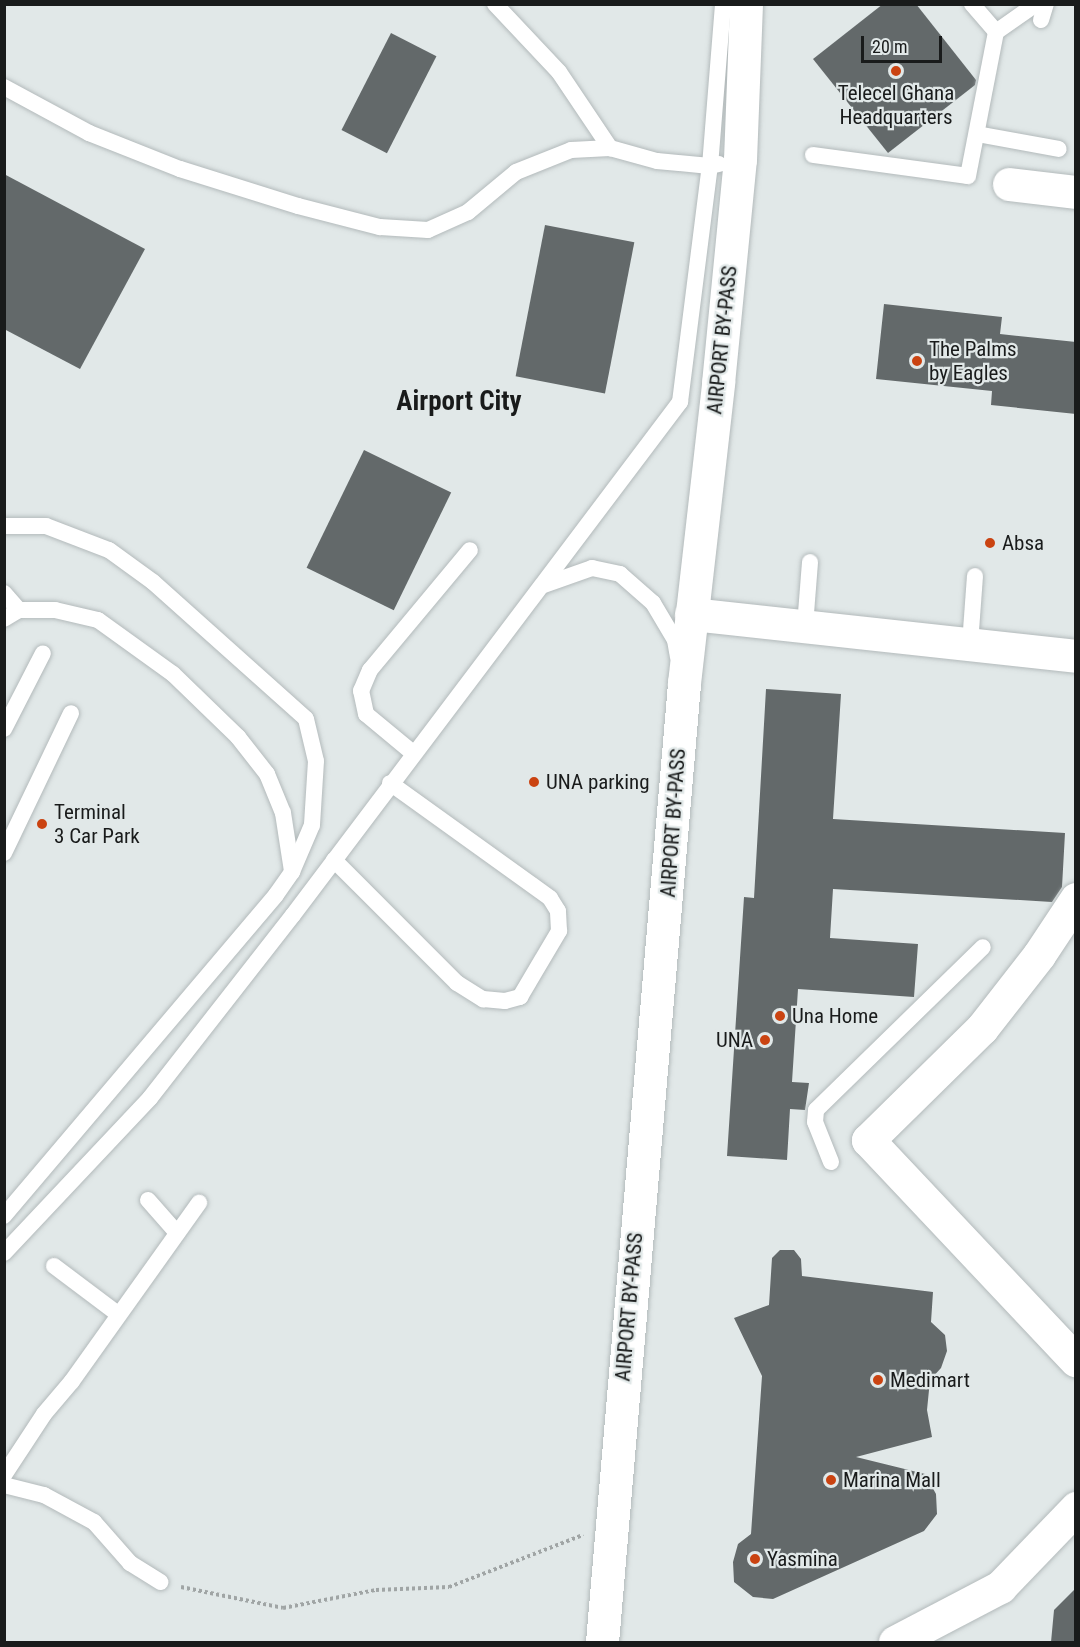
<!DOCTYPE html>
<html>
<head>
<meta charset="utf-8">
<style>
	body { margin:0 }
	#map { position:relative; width:1080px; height:1647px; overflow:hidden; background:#e1e8e8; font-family:"Roboto Condensed",sans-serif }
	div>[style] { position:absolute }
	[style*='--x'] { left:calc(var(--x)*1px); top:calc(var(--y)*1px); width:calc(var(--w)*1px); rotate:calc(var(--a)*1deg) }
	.building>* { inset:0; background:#63696a; transform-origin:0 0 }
	.path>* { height:4px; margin-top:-2px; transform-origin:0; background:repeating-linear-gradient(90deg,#a0a5a5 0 3px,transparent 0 6px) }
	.roads { filter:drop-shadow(0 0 2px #b3babb) drop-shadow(0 0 2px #b3babb) }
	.lane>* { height:16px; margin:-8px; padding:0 8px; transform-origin:8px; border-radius:8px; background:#fff }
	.street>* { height:33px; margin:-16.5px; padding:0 16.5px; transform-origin:16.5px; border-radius:16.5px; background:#fff }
	.secondary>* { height:33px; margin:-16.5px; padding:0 16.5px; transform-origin:16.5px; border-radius:16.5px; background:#fff }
	.dots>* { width:16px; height:16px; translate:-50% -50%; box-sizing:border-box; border:3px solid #e1e8e8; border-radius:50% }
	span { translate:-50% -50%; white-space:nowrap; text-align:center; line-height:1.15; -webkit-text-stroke:4.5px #e1e8e8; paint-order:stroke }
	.poi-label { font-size:21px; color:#191b1b }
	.left { translate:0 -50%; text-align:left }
	.right { translate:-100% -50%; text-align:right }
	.street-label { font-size:21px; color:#191b1b }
	.district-label { font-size:27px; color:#191b1b; font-weight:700 }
	.frame { position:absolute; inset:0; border:6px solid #191b1b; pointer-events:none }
	.scale { position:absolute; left:861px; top:36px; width:81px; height:27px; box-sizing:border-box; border:3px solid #191b1b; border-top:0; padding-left:8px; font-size:18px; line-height:21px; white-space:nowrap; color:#191b1b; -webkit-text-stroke:4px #e1e8e8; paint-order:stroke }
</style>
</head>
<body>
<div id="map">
	<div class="building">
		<div style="clip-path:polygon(883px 4px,916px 4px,976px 80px,975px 85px,888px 153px,813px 59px)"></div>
		<div style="left:391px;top:33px;width:51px;height:109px;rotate:27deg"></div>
		<div style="clip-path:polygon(4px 174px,145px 249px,80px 369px,4px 329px)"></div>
		<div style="left:545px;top:225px;width:91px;height:154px;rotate:11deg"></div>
		<div style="clip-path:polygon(884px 304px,1002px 317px,1000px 334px,1076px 342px,1076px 414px,991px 405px,992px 391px,876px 379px)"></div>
		<div style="left:364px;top:450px;width:97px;height:131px;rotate:26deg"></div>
		<div style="clip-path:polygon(766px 689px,841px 694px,833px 819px,1065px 833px,1062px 887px,1052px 902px,833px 889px,830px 938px,918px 944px,914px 997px,798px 989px,792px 1082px,809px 1083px,805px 1110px,790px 1109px,787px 1160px,727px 1156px,744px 897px,754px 898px)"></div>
		<div style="clip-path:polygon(780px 1250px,794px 1250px,801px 1259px,802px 1276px,933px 1292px,931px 1322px,945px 1335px,947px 1351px,941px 1368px,930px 1380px,927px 1410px,932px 1437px,856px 1457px,925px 1474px,936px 1494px,937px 1514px,924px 1531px,773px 1599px,753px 1597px,734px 1582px,733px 1562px,738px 1544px,751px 1534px,762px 1376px,734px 1318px,769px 1305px,772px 1258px)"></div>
		<div style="clip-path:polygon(1076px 1588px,1076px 1642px,1051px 1642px,1054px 1610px)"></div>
	</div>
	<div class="path">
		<div style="--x:181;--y:1587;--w:104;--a:11.6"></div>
		<div style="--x:283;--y:1608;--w:95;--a:-11"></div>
		<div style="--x:376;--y:1590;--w:73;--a:-2.4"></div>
		<div style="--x:449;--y:1587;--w:144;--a:-21.2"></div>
	</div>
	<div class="roads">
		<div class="lane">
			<div style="--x:495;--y:4;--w:93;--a:46.7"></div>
			<div style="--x:559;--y:72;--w:92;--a:56.1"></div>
			<div style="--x:972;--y:4;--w:37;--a:49"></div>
			<div style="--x:996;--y:32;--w:49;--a:-35"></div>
			<div style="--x:1041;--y:20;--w:17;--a:-73"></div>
			<div style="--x:4;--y:87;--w:97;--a:28.4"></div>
			<div style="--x:89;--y:133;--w:98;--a:21.6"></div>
			<div style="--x:180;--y:169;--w:124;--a:17.4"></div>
			<div style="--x:298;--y:206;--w:85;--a:14.4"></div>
			<div style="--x:380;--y:227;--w:48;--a:3.6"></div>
			<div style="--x:428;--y:230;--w:44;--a:-24.2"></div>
			<div style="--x:468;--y:212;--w:62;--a:-39.8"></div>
			<div style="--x:516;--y:172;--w:59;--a:-21.8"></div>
			<div style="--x:571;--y:150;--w:39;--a:-3"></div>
			<div style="--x:610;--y:148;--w:49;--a:15.5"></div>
			<div style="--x:657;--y:161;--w:53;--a:5.4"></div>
			<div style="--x:710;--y:166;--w:9;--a:-13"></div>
			<div style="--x:977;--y:134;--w:83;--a:10.4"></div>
			<div style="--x:813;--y:155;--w:156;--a:7.7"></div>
			<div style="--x:968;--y:176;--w:147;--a:-79"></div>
			<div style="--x:4;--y:526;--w:42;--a:0"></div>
			<div style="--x:46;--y:526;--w:67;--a:20.9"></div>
			<div style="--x:109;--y:550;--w:54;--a:36"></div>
			<div style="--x:153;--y:582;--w:205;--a:41.8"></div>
			<div style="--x:306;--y:719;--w:43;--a:76.6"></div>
			<div style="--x:316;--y:761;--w:64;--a:93.6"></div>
			<div style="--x:312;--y:825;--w:51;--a:113.1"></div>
			<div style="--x:292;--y:872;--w:28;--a:125"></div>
			<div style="--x:276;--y:895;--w:421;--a:130.3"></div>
			<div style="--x:544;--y:585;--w:51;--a:-19.5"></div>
			<div style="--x:592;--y:568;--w:29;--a:12"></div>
			<div style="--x:620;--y:574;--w:44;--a:41.3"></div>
			<div style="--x:653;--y:603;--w:43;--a:59.3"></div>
			<div style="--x:675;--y:640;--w:17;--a:80"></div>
			<div style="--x:4;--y:593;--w:23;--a:49"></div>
			<div style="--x:4;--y:619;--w:17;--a:-31"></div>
			<div style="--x:19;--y:610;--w:36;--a:0"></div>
			<div style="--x:55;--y:610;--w:44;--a:13.1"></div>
			<div style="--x:98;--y:620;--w:92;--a:35.8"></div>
			<div style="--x:173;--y:674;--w:91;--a:44.1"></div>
			<div style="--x:238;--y:737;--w:47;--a:51.9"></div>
			<div style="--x:267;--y:774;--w:42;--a:67.7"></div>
			<div style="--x:283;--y:813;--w:59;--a:81.2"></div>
			<div style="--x:805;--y:626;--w:64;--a:-85.5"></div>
			<div style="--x:970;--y:644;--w:68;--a:-85.8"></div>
			<div style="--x:4;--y:729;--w:85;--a:-62.8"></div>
			<div style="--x:413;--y:753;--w:61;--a:-140.3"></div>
			<div style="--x:366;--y:714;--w:24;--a:-102"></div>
			<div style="--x:361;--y:691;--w:23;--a:-67"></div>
			<div style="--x:370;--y:670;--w:156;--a:-50.2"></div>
			<div style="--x:4;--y:853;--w:155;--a:-64.4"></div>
			<div style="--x:334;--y:860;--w:174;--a:45"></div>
			<div style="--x:457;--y:983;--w:31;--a:32"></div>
			<div style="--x:483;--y:999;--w:22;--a:5"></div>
			<div style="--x:505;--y:1001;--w:16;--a:-15"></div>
			<div style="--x:520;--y:997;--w:77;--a:-59.4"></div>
			<div style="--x:559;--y:931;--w:20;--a:-93"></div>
			<div style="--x:558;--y:911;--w:15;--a:-122"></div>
			<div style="--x:550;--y:898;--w:197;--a:-144.3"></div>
			<div style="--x:831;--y:1162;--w:43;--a:-111.8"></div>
			<div style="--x:815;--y:1122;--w:12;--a:-85"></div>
			<div style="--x:816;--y:1110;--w:233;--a:-44.3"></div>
			<div style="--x:148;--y:1200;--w:44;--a:48.7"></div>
			<div style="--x:4;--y:1253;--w:213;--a:-46.7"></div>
			<div style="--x:150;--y:1098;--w:232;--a:-52"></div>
			<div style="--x:293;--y:915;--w:643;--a:-52.97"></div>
			<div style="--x:680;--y:402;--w:238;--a:-82.8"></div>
			<div style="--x:710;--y:166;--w:163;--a:-85.4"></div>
			<div style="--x:54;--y:1266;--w:80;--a:36.9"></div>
			<div style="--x:4;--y:1475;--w:73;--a:-56.7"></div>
			<div style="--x:44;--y:1414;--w:43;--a:-49.7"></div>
			<div style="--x:72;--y:1381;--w:219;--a:-54.5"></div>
			<div style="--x:4;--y:1485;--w:41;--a:14"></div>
			<div style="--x:44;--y:1495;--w:57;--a:28.4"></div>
			<div style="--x:94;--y:1522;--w:55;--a:48.7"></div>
			<div style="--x:130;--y:1563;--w:36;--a:32"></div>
		</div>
		<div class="street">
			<div style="--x:1009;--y:184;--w:67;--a:6.8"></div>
			<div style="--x:691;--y:614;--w:387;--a:6.2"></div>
			<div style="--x:1076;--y:899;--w:67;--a:123.5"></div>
			<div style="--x:1039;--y:955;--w:93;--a:128"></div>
			<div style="--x:982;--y:1028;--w:160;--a:135.5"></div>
			<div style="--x:868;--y:1140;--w:303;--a:46.7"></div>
			<div style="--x:895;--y:1642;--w:119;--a:-27.6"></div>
			<div style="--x:1000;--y:1587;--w:110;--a:-46.1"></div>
		</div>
		<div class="secondary">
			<div style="--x:602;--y:1642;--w:962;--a:-85.11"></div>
			<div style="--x:684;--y:683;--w:302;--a:-83.5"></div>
			<div style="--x:718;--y:383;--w:224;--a:-84.4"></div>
			<div style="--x:740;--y:160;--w:156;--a:-87.8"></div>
		</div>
	</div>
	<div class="dots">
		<div style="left:896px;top:71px;background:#ca4311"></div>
		<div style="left:917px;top:361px;background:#ca4311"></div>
		<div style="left:990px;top:543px;background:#ca4311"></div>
		<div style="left:534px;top:782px;background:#ca4311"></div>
		<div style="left:42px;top:824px;background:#ca4311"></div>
		<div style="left:780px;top:1016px;background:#ca4311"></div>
		<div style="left:765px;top:1040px;background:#ca4311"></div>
		<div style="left:878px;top:1380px;background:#ca4311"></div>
		<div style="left:831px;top:1480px;background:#ca4311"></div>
		<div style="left:755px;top:1559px;background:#ca4311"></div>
	</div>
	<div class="poi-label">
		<span style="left:896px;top:105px">Telecel Ghana<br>Headquarters</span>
		<span class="left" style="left:929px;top:361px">The Palms<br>by Eagles</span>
		<span class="left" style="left:1002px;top:543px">Absa</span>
		<span class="left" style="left:546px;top:782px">UNA parking</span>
		<span class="left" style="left:54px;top:824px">Terminal<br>3 Car Park</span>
		<span class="left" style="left:792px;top:1016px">Una Home</span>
		<span class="right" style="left:753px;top:1040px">UNA</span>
		<span class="left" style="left:890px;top:1380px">Medimart</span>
		<span class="left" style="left:843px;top:1480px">Marina Mall</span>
		<span class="left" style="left:767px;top:1559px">Yasmina</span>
	</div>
	<div class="street-label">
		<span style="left:722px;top:340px;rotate:-84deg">AIRPORT BY-PASS</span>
		<span style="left:673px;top:823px;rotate:-86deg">AIRPORT BY-PASS</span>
		<span style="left:629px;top:1307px;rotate:-85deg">AIRPORT BY-PASS</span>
	</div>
	<div class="district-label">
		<span style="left:459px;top:402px">Airport City</span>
	</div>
	<div class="frame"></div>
	<div class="scale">20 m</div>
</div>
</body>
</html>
